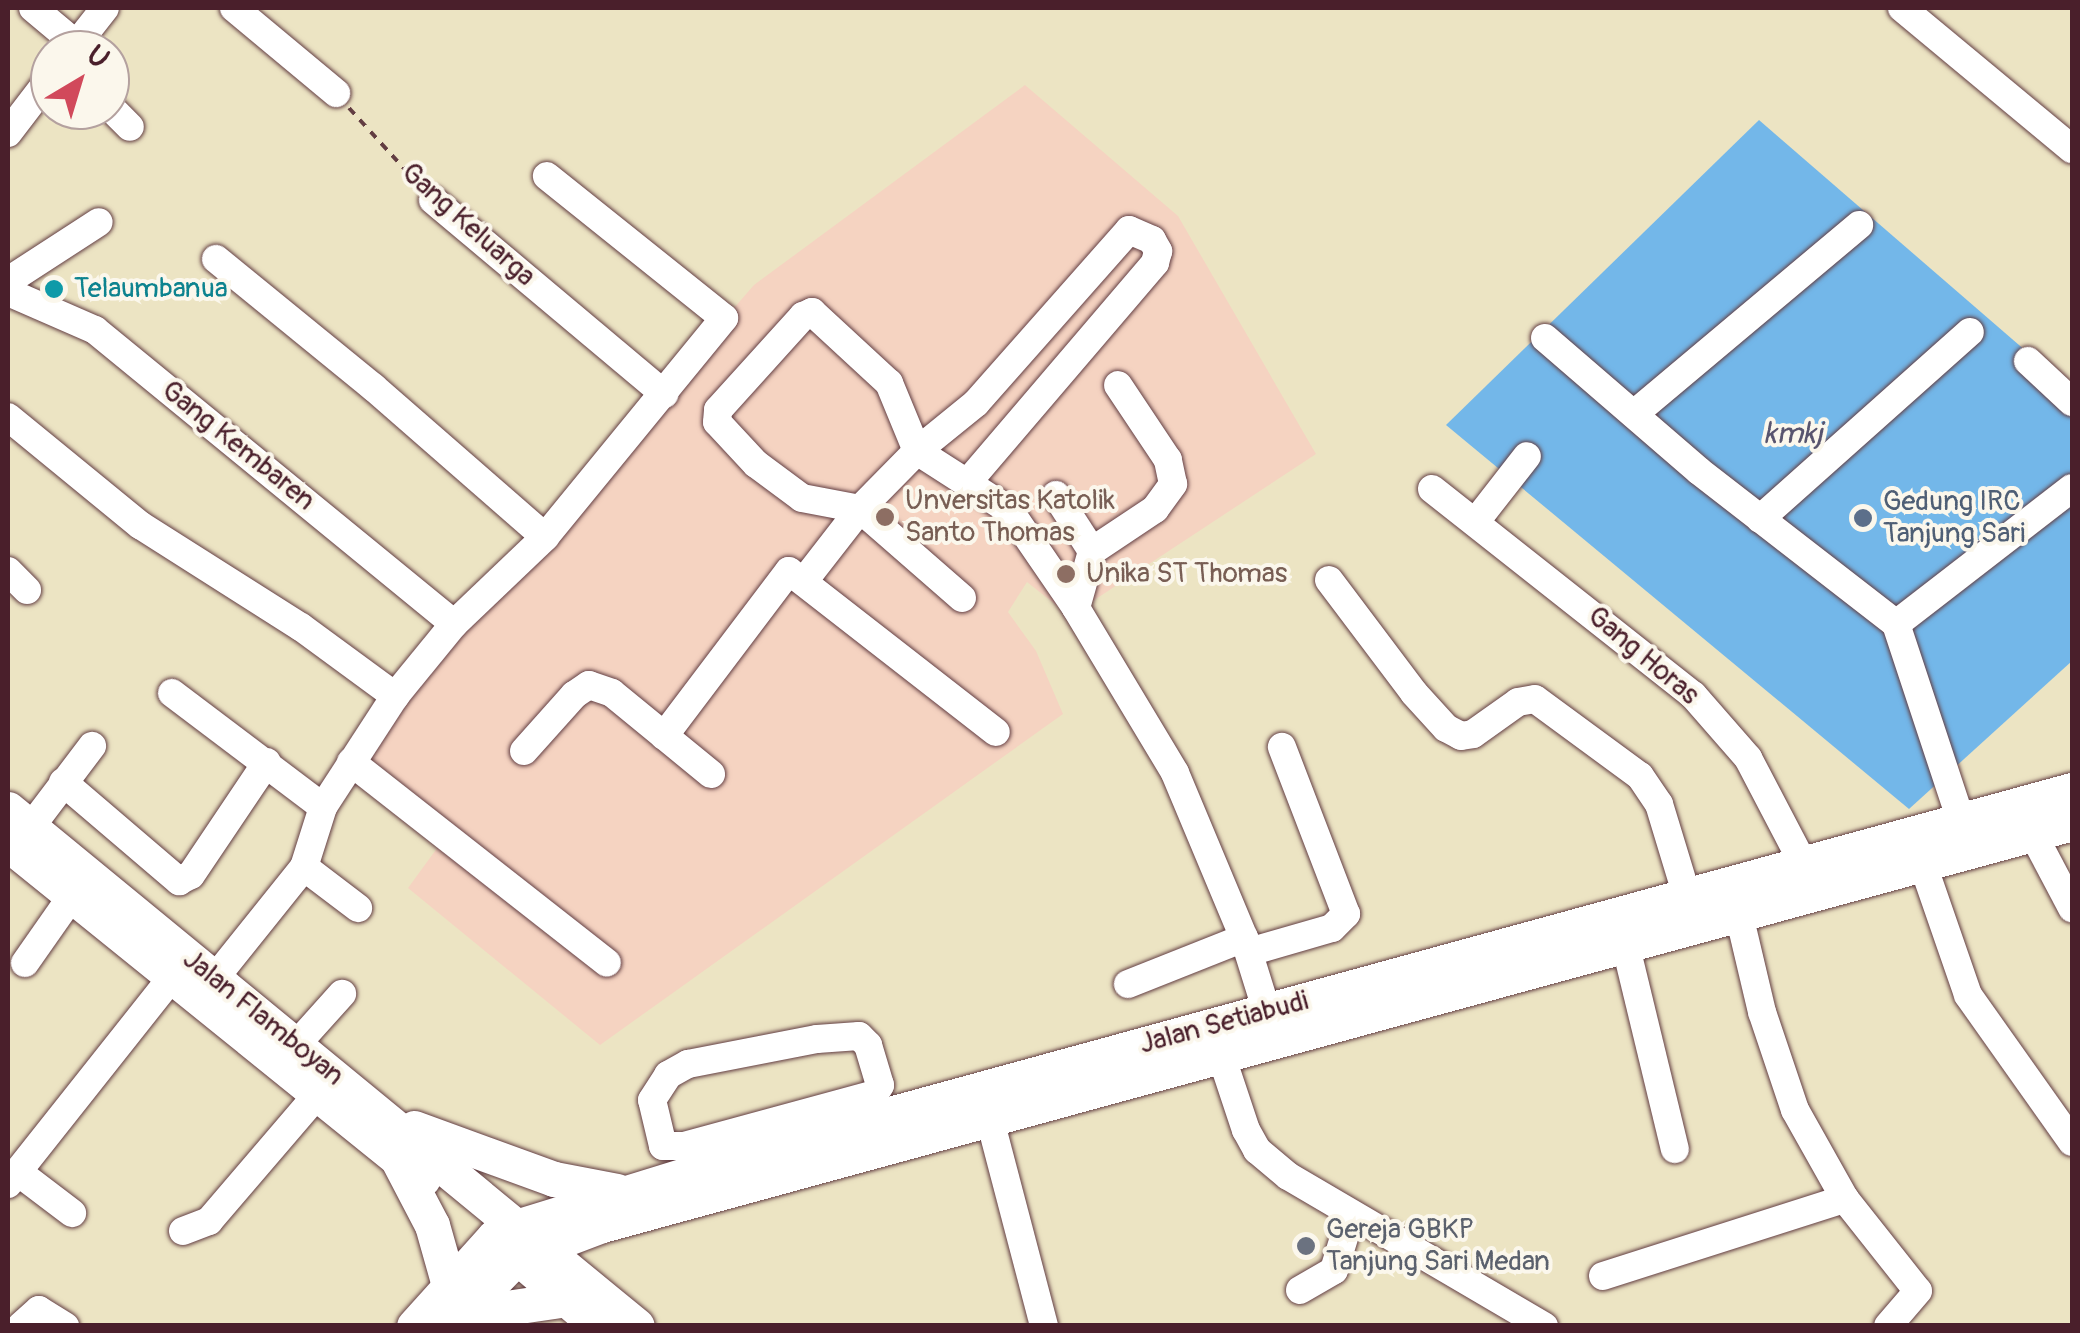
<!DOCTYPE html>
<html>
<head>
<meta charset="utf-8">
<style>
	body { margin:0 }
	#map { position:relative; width:2080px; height:1333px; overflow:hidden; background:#ece4c3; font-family:Pangolin,sans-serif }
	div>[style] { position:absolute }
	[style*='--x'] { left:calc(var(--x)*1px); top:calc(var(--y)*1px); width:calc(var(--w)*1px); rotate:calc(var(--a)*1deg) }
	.built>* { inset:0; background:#f5d3c1 }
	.water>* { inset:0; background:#73b7e9 }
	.path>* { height:4px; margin-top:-2px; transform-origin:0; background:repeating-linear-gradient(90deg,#623d42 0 8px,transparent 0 16px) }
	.roads { filter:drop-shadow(0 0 2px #623d42) drop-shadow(0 0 2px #623d42) }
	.minor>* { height:28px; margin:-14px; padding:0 14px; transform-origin:14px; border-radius:14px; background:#fff }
	.major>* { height:35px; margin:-17.5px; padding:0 17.5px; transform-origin:17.5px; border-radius:17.5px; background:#fff }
	.dots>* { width:28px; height:28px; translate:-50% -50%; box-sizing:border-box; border:5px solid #fbf7ec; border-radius:50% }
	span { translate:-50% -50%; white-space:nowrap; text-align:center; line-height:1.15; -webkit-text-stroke:8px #fbf7ec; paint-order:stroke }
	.street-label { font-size:28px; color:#4a1f2b }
	.culture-label { font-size:28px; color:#0d838f }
	.left { translate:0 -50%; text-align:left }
	.education-label { font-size:28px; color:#785e54 }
	.service-label { font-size:28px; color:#4e5e75 }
	.worship-label { font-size:28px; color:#5b616d }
	.water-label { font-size:30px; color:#58546e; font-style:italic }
	.frame { position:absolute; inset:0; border:10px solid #4a1f2b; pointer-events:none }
	.north { position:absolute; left:30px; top:30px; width:100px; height:100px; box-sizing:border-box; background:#fbf7ec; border:2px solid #b4a19f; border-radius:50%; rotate:38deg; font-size:28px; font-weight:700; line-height:40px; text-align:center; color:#4a1f2b }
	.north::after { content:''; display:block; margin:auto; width:35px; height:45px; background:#d1495b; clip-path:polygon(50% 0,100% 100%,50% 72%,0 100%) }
</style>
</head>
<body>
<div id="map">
	<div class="built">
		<div style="clip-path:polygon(1025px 85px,1178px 216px,1316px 454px,1070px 616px,1027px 582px,1008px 612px,1036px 651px,1063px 714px,600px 1045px,408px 888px,454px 825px,353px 745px,754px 285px)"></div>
	</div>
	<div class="water">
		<div style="clip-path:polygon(1759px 120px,2072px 391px,2072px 661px,1909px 809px,1446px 425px)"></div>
	</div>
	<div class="path">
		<div style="--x:349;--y:108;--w:105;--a:47.7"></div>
	</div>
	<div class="roads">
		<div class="minor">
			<div style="--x:33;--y:8;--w:56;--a:39.9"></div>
			<div style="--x:234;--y:8;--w:133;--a:39.8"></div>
			<div style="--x:1902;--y:8;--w:221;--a:39.7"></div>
			<div style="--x:72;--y:50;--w:53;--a:-51.8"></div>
			<div style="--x:110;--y:107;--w:28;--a:45"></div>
			<div style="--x:8;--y:133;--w:69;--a:-52.6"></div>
			<div style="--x:433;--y:200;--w:302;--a:40"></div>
			<div style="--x:216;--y:259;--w:203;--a:39.2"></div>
			<div style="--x:373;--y:387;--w:228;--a:41.1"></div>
			<div style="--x:8;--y:281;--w:108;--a:-33"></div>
			<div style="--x:8;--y:292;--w:95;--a:23.6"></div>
			<div style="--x:95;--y:330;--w:464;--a:39.3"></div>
			<div style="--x:1545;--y:338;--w:203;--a:40.8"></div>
			<div style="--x:1699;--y:471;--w:249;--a:37.8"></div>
			<div style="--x:1896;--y:624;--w:206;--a:71.7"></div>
			<div style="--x:2028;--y:361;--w:60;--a:43"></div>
			<div style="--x:1634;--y:414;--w:294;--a:-40"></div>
			<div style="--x:8;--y:417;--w:171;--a:39.3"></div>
			<div style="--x:140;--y:525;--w:191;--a:32.4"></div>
			<div style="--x:301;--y:627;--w:117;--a:36.3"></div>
			<div style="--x:1432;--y:489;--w:333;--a:38.3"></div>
			<div style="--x:1693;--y:695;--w:84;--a:48.9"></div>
			<div style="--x:1748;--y:758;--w:123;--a:62.4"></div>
			<div style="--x:1056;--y:495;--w:67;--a:57.3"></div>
			<div style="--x:1760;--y:519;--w:281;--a:-41.7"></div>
			<div style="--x:1477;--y:520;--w:81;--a:-52"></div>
			<div style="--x:8;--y:571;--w:27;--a:45"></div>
			<div style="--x:1329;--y:580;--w:141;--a:53"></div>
			<div style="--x:1414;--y:693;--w:47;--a:47.6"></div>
			<div style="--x:1446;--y:728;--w:17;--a:28"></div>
			<div style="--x:1461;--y:736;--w:12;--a:-9"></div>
			<div style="--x:1473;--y:734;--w:55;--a:-35.4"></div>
			<div style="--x:1518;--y:702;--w:17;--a:-10"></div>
			<div style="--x:1535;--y:699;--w:130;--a:36.3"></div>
			<div style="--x:1640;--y:776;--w:34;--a:56"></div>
			<div style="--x:1659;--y:804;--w:96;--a:73.1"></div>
			<div style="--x:804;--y:581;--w:91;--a:-52.1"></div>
			<div style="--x:860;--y:509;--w:81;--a:-45.5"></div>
			<div style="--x:917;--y:451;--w:109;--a:32.7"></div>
			<div style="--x:1009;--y:510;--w:119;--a:55.6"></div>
			<div style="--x:1076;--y:608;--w:192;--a:59"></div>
			<div style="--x:1175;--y:773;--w:179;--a:67.3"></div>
			<div style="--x:1244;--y:938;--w:97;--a:72.7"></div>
			<div style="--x:962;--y:598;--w:135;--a:-138.9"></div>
			<div style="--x:860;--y:509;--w:59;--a:-169.3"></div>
			<div style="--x:802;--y:498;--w:57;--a:-143.5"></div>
			<div style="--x:756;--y:464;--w:57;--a:-132.9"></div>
			<div style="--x:717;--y:422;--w:12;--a:-85"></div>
			<div style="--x:718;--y:410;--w:127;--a:-47.9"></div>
			<div style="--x:803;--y:316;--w:10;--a:-24"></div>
			<div style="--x:812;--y:312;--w:105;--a:42.7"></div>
			<div style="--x:889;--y:383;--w:74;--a:67.6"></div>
			<div style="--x:917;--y:451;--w:76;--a:-39.1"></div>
			<div style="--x:976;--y:403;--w:231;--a:-48.5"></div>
			<div style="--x:1129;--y:230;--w:25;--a:23"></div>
			<div style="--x:1152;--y:240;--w:13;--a:61"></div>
			<div style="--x:1158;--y:251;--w:12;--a:104"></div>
			<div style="--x:1155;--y:263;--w:288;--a:130.5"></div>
			<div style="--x:1076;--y:608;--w:59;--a:-74.3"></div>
			<div style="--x:1092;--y:551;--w:76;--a:-33.7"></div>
			<div style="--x:1155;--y:509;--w:31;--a:-54"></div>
			<div style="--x:1173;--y:484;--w:25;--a:-102"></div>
			<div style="--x:1168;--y:460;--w:90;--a:-123.7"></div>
			<div style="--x:1896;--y:624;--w:222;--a:-37.7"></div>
			<div style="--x:172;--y:693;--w:189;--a:37.1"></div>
			<div style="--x:664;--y:736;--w:207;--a:-52.9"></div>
			<div style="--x:789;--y:571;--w:262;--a:37.9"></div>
			<div style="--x:524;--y:751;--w:75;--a:-48.2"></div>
			<div style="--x:574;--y:695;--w:18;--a:-34"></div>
			<div style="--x:589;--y:685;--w:24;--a:19"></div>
			<div style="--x:612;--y:693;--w:128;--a:39.3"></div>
			<div style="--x:351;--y:762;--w:325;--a:38.1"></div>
			<div style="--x:63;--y:782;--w:153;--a:40.5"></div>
			<div style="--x:179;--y:881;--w:13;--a:-27"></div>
			<div style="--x:191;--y:875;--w:136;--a:-56.1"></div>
			<div style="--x:30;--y:828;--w:103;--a:-52.9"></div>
			<div style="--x:2033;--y:834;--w:84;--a:62.2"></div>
			<div style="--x:1922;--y:862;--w:141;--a:70.9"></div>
			<div style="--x:1968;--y:995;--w:180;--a:54.7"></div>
			<div style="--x:304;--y:867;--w:68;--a:37.2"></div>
			<div style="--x:1625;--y:943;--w:212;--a:76.4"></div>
			<div style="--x:1249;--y:952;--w:86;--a:-16.1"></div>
			<div style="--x:1332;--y:928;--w:20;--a:-45"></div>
			<div style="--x:1346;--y:914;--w:179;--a:-111"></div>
			<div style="--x:25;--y:963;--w:82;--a:-55"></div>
			<div style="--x:215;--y:978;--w:142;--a:-51.3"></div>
			<div style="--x:304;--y:867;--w:63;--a:-72.4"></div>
			<div style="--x:323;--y:807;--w:132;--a:-57"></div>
			<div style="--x:395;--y:696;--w:93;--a:-50.7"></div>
			<div style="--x:454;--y:624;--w:126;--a:-43.7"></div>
			<div style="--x:545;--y:537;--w:283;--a:-50.7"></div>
			<div style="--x:724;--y:318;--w:227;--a:-141.3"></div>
			<div style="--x:1128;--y:984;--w:125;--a:-21.6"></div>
			<div style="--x:859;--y:1036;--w:13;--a:45"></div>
			<div style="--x:868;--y:1045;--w:42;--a:73.3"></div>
			<div style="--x:880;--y:1085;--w:10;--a:119"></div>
			<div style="--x:875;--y:1094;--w:198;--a:164.8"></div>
			<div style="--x:684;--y:1146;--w:21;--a:180"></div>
			<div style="--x:663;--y:1146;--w:47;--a:-103.4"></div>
			<div style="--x:652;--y:1100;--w:30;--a:-57"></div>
			<div style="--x:668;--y:1075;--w:23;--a:-29"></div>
			<div style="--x:688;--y:1064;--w:131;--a:-11"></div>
			<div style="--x:817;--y:1039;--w:42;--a:-4.1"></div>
			<div style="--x:296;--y:1045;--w:69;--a:-48"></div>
			<div style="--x:1221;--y:1055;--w:79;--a:71.6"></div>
			<div style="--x:1246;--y:1130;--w:23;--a:61"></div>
			<div style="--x:1257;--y:1150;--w:40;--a:40"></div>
			<div style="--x:1288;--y:1176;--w:297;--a:30.4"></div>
			<div style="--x:989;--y:1116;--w:217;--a:75.3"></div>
			<div style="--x:18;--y:1172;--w:68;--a:37.2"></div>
			<div style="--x:8;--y:1184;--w:264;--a:-51.6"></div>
			<div style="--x:1845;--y:1199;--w:117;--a:51.6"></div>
			<div style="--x:1918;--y:1291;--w:46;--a:130.6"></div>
			<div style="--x:183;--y:1231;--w:28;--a:-21"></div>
			<div style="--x:209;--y:1221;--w:167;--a:-49.4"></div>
			<div style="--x:1603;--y:1276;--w:254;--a:-17.7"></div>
			<div style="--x:1845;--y:1199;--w:102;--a:-119.3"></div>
			<div style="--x:1795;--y:1110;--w:103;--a:-108.6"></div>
			<div style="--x:1762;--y:1012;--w:100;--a:-103.3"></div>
			<div style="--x:1300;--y:1290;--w:39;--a:-30"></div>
			<div style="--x:1334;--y:1270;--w:58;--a:-72.8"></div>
			<div style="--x:21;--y:1326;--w:24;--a:-42"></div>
			<div style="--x:39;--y:1310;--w:31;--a:32"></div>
		</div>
		<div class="major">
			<div style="--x:8;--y:809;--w:814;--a:39.42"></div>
			<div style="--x:8;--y:844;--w:533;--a:38.91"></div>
			<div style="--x:414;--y:1128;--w:149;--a:20"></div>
			<div style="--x:554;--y:1179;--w:64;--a:10.8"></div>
			<div style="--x:399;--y:1162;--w:71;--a:62.4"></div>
			<div style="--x:432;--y:1225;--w:62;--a:74.2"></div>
			<div style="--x:502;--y:1244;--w:126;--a:40.5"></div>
			<div style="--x:414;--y:1326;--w:120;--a:-48"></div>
			<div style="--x:494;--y:1237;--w:27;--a:-24"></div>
			<div style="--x:519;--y:1226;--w:331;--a:-17.1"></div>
			<div style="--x:835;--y:1129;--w:1283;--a:-15.33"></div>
			<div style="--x:450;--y:1326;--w:96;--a:-45.8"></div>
			<div style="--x:517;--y:1257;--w:91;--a:-20.6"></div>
			<div style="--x:602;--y:1225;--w:1524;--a:-15.29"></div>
			<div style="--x:454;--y:1326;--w:55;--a:-19.1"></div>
			<div style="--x:506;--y:1308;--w:62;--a:-8.4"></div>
		</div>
	</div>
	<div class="dots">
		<div style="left:54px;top:289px;background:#0f9aa8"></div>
		<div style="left:885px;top:517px;background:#8d6e63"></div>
		<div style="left:1863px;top:518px;background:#5c6f8a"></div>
		<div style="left:1066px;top:574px;background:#8d6e63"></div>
		<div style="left:1306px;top:1246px;background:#6b7280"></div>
	</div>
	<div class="street-label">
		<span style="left:468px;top:225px;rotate:42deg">Gang Keluarga</span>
		<span style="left:238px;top:446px;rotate:39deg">Gang Kembaren</span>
		<span style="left:1643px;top:656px;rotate:40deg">Gang Horas</span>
		<span style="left:263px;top:1018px;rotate:39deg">Jalan Flamboyan</span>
		<span style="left:1224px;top:1023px;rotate:-15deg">Jalan Setiabudi</span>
	</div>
	<div class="culture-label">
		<span class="left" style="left:74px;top:289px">Telaumbanua</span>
	</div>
	<div class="education-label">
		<span class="left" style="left:905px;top:517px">Unversitas Katolik<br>Santo Thomas</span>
		<span class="left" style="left:1086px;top:574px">Unika ST Thomas</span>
	</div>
	<div class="service-label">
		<span class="left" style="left:1883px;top:518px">Gedung IRC<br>Tanjung Sari</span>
	</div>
	<div class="worship-label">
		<span class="left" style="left:1326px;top:1246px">Gereja GBKP<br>Tanjung Sari Medan</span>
	</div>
	<div class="water-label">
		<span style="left:1793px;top:434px">kmkj</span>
	</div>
	<div class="frame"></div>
	<div class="north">U</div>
</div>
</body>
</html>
